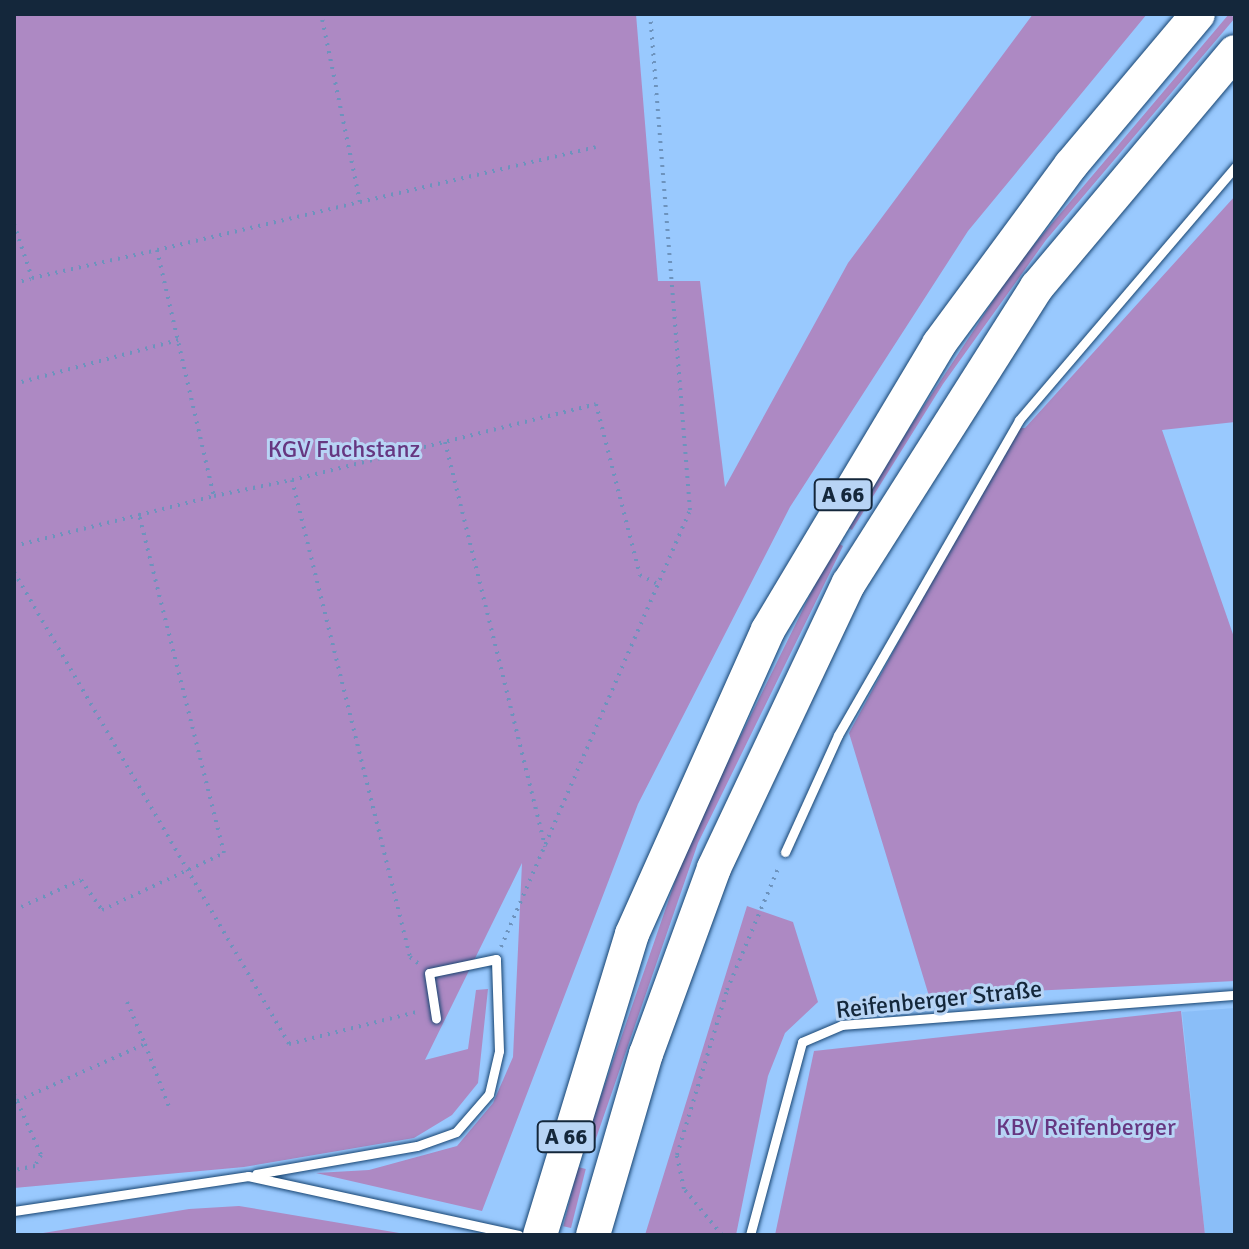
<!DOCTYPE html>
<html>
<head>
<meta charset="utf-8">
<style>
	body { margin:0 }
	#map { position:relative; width:1249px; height:1249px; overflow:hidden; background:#99c9fe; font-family:Signika,sans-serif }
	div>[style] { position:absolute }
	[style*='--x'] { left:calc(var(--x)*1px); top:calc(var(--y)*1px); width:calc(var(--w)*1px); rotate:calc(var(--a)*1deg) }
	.built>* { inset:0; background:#8abef8 }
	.green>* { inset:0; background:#ad89c3; transform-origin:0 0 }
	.path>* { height:4px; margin-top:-2px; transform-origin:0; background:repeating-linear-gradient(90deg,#6d93bd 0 2px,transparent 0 8px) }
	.roads { filter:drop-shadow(0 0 2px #174471) drop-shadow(0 0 2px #174471) }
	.service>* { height:9px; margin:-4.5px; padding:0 4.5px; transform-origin:4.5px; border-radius:4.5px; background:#fff }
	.motorway>* { height:34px; margin:-17px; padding:0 17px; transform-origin:17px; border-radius:17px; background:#fff }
	span { translate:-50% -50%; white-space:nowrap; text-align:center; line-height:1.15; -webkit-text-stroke:6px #b8d4f5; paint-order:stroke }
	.shield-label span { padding:2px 6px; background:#b8d4f5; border:2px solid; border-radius:6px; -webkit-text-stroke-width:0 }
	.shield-label { font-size:22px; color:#14273b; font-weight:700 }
	.park-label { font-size:24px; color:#663781 }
	.street-label { font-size:24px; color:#14273b }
	.frame { position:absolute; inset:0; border:16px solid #14273b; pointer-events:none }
</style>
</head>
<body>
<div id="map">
	<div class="built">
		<div style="clip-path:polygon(1235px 1008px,1235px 1235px,1205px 1235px,1182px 1012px)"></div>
	</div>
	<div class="green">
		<div style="clip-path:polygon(14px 14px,636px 14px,658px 281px,700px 281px,725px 487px,848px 263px,1033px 14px,1147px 14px,968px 231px,790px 507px,638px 804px,482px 1211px,316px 1173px,369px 1170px,457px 1146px,493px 1103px,513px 1057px,522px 863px,425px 1060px,468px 1049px,476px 990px,488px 989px,478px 1083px,452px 1115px,414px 1138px,244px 1167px,14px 1188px)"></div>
		<div style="clip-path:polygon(1229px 14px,1235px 18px,1046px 240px,943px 384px,852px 530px,845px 526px,1016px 266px)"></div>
		<div style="clip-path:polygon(1235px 196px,1235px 422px,1162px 430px,1235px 640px,1235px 981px,929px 996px,849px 733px,1015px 428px,1025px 428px)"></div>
		<div style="clip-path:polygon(836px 542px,843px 546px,698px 843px,591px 1153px,582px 1151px,689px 841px)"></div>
		<div style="clip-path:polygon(747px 906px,793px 922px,818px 1002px,785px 1033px,768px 1076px,736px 1235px,645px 1235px)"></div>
		<div style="clip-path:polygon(1181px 1011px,1205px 1235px,775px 1235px,814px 1051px)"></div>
		<div style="left:578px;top:1167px;width:8px;height:61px;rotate:14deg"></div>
		<div style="clip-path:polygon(239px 1206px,411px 1235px,31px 1235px,189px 1209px)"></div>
	</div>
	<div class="path">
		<div style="--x:132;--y:14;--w:3;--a:90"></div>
		<div style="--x:360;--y:202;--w:242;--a:-13.1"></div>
		<div style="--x:14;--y:224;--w:57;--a:71.6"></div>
		<div style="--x:32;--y:278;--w:128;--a:-12.6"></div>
		<div style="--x:157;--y:250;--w:253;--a:77"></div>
		<div style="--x:214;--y:496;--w:80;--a:-11.6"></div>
		<div style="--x:292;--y:480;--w:491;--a:76.1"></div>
		<div style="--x:410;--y:957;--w:11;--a:38"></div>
		<div style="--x:157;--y:250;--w:209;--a:-13.3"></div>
		<div style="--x:360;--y:202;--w:192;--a:-101.7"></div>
		<div style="--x:14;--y:283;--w:17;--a:-13"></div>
		<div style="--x:14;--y:384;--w:170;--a:-15"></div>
		<div style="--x:445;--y:442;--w:417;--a:76.1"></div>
		<div style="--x:292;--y:480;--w:313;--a:-14"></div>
		<div style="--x:596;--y:404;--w:177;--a:75.6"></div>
		<div style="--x:640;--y:575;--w:18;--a:27"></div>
		<div style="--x:14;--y:546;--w:129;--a:-13.9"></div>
		<div style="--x:14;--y:572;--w:546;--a:59.77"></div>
		<div style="--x:289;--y:1044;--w:135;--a:-14.1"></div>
		<div style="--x:14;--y:910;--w:73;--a:-24.1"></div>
		<div style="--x:81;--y:880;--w:37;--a:55"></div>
		<div style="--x:102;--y:910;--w:135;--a:-25"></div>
		<div style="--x:224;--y:853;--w:349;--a:-104.1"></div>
		<div style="--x:139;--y:515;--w:77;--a:-14.2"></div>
		<div style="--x:501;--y:947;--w:476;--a:-66.6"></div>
		<div style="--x:690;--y:510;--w:498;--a:-94.6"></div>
		<div style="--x:127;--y:1002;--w:46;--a:66.8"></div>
		<div style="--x:14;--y:1094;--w:67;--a:66.1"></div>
		<div style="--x:41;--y:1155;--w:13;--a:119"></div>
		<div style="--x:35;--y:1166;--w:21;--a:169"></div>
		<div style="--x:17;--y:1101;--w:140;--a:-24"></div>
		<div style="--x:145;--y:1044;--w:67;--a:69.1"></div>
		<div style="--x:722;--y:1235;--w:60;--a:-129.6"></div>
		<div style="--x:684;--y:1189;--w:35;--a:-102"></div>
		<div style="--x:677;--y:1155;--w:172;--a:-73.1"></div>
		<div style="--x:727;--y:990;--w:134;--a:-67.2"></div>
	</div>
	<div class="roads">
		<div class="service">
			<div style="--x:785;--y:852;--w:128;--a:-65.6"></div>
			<div style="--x:838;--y:735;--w:363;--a:-60.1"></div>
			<div style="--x:1019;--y:420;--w:333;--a:-49.5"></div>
			<div style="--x:256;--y:1174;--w:163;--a:-9.9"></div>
			<div style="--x:417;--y:1146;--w:41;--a:-19.7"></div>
			<div style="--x:456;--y:1132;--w:50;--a:-49"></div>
			<div style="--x:489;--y:1094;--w:44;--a:-76.9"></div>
			<div style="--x:499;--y:1051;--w:92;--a:-91.9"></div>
			<div style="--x:496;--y:959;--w:68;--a:168.2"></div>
			<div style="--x:429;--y:973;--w:46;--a:81.2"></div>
			<div style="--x:14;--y:1211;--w:237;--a:-8.5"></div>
			<div style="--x:248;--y:1176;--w:277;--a:12.3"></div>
			<div style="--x:750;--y:1235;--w:200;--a:-74.9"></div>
			<div style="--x:802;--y:1042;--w:43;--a:-23"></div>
			<div style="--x:842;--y:1025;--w:394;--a:-4.4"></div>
		</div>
		<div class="motorway">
			<div style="--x:540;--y:1235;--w:315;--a:-73"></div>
			<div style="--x:632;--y:934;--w:333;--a:-65.9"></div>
			<div style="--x:768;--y:630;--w:333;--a:-59.1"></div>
			<div style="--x:939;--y:344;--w:222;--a:-53.6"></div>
			<div style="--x:1071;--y:165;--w:197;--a:-49.9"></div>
			<div style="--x:593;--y:1235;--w:189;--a:-73.7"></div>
			<div style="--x:646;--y:1054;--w:198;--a:-69.9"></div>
			<div style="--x:714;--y:868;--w:315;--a:-64.7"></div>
			<div style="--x:849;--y:583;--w:351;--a:-57.6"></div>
			<div style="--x:1037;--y:287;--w:307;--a:-49.9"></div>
		</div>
	</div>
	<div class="shield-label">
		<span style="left:843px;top:495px">A 66</span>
		<span style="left:566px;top:1137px">A 66</span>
	</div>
	<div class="park-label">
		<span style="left:344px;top:450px">KGV Fuchstanz</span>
		<span style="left:1086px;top:1128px">KBV Reifenberger</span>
	</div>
	<div class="street-label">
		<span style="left:939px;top:1000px;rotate:-6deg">Reifenberger Straße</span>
	</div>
	<div class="frame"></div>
</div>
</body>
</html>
